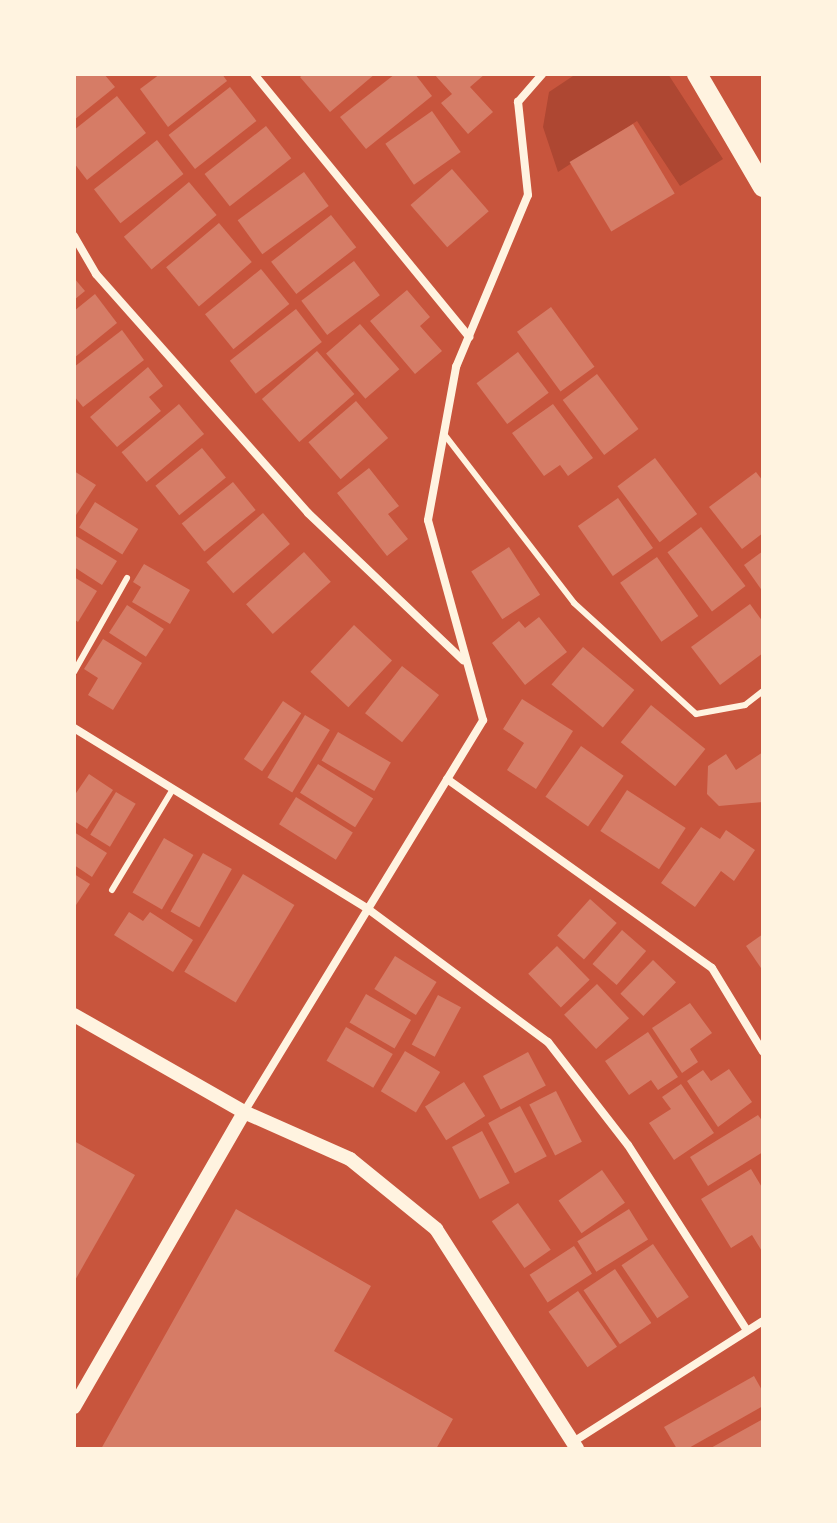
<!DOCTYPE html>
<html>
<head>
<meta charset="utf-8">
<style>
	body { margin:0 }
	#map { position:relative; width:837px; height:1523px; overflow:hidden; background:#c8553d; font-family:Raleway,sans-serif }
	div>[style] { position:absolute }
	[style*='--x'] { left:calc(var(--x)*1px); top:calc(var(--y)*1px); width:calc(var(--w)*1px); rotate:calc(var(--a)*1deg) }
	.green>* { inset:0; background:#ae4732 }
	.building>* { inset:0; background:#d67c66; transform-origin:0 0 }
	.service>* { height:6px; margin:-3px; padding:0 3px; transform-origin:3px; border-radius:3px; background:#fff3e0 }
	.minor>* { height:8px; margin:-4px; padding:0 4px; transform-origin:4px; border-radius:4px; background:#fff3e0 }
	.tertiary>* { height:14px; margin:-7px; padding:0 7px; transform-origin:7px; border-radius:7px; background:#fff3e0 }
	.primary>* { height:20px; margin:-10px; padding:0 10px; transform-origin:10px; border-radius:10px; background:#fff3e0 }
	span { translate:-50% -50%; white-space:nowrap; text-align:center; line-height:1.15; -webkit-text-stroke:7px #fff3e0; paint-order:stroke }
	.frame { position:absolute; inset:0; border:76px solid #fff3e0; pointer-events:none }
</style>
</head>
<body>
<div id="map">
	<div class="green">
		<div style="clip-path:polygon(576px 74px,668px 74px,723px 159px,680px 186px,637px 121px,558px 172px,543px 127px,549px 92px)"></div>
	</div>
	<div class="building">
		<div style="clip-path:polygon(74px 74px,104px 74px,115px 87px,74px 120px)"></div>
		<div style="clip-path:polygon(160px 74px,222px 74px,227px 81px,168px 127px,140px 89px)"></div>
		<div style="clip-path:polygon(304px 74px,375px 74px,330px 112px,300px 77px)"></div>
		<div style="clip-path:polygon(395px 74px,415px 74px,432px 96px,366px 149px,340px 117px)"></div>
		<div style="clip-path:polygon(434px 74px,485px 74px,470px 87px,493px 112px,468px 134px,441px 103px,452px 94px)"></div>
		<div style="left:230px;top:87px;width:43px;height:78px;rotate:52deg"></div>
		<div style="clip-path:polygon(117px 96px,146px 133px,87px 180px,74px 163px,74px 130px)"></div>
		<div style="left:432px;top:111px;width:50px;height:57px;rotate:55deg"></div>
		<div style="left:633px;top:124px;width:81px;height:74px;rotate:59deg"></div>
		<div style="left:266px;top:126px;width:41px;height:78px;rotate:52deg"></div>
		<div style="left:157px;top:140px;width:43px;height:80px;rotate:52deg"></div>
		<div style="left:452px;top:169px;width:56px;height:55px;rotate:49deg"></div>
		<div style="left:304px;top:172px;width:42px;height:82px;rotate:54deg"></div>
		<div style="left:189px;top:182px;width:43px;height:85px;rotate:50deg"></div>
		<div style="left:331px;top:215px;width:41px;height:76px;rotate:52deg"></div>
		<div style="left:219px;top:223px;width:51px;height:69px;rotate:50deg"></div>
		<div style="left:354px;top:261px;width:43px;height:66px;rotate:53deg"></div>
		<div style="left:261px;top:269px;width:45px;height:72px;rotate:51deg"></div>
		<div style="clip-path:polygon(74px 278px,85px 291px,74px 300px)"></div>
		<div style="clip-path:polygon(407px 290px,430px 317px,420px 326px,442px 351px,415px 374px,370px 321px)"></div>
		<div style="clip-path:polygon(95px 294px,117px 323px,74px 358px,74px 311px)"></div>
		<div style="left:551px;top:307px;width:74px;height:42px;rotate:54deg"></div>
		<div style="left:296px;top:309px;width:42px;height:84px;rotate:52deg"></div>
		<div style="left:360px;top:324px;width:60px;height:45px;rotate:49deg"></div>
		<div style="clip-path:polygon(122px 330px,144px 360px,83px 407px,74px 396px,74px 367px)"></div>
		<div style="left:317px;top:351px;width:57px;height:73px;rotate:49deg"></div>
		<div style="left:518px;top:352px;width:51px;height:52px;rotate:53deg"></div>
		<div style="clip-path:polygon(148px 367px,163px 386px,149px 397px,161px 411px,117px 447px,90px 417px)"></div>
		<div style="left:597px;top:374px;width:69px;height:43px;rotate:53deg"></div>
		<div style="left:356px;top:401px;width:49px;height:63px;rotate:49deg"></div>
		<div style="left:179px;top:404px;width:39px;height:75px;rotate:50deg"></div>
		<div style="clip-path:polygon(553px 404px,593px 458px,568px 476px,560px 465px,544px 476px,512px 433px)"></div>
		<div style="left:202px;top:448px;width:38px;height:60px;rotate:51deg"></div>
		<div style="left:655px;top:458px;width:70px;height:47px;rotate:53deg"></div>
		<div style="clip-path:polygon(369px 468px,399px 506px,388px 514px,408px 539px,387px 556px,337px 493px)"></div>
		<div style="clip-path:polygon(74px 471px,96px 485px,74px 518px)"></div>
		<div style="clip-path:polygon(756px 472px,763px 481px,763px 533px,742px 549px,709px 507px)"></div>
		<div style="left:233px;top:482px;width:36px;height:66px;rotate:51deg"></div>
		<div style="left:618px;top:498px;width:61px;height:49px;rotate:55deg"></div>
		<div style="left:95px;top:502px;width:51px;height:30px;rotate:32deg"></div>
		<div style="left:263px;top:513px;width:41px;height:75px;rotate:49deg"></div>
		<div style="left:701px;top:527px;width:74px;height:42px;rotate:53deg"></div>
		<div style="clip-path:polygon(74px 535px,117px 561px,102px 585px,74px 567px)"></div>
		<div style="left:509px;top:547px;width:57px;height:45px;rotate:57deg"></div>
		<div style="clip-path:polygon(763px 551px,763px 592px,744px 565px)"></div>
		<div style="left:304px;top:552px;width:40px;height:78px;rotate:48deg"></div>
		<div style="left:657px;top:557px;width:72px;height:45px;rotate:55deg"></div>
		<div style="clip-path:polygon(144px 564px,190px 590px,170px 624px,132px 602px,141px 587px,133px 582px)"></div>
		<div style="clip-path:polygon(74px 577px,97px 591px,78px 622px,74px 619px)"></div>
		<div style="clip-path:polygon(750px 604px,763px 622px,763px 653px,720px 685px,691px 647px)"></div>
		<div style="left:127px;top:605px;width:44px;height:33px;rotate:33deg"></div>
		<div style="clip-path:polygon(539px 617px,567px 652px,525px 685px,492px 643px,519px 621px,525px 628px)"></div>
		<div style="left:354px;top:625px;width:52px;height:64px;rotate:43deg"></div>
		<div style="clip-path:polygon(103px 639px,142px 663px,113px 710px,88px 695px,98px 678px,84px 669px)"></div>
		<div style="left:583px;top:647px;width:67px;height:49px;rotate:40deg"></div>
		<div style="left:402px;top:666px;width:47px;height:60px;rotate:38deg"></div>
		<div style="clip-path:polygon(522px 699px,573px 731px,536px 789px,507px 770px,524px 743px,503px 729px)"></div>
		<div style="left:283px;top:701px;width:22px;height:70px;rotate:34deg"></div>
		<div style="left:651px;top:705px;width:70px;height:48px;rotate:39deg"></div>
		<div style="left:305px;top:715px;width:29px;height:73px;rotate:31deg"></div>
		<div style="left:338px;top:732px;width:61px;height:33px;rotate:30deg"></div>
		<div style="left:581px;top:746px;width:52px;height:62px;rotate:35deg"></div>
		<div style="clip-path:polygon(763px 752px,763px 802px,719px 806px,707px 794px,708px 766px,726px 754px,736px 770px)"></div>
		<div style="left:318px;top:764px;width:65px;height:34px;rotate:32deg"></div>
		<div style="clip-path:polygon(89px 774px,113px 790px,87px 829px,74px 821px,74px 796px)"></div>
		<div style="left:627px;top:790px;width:70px;height:49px;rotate:33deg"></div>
		<div style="left:116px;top:792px;width:23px;height:50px;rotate:31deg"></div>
		<div style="left:296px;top:797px;width:67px;height:32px;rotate:32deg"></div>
		<div style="clip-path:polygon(701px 827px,720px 839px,726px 830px,755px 850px,734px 881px,721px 871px,695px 907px,661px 883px)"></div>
		<div style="clip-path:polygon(74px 832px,107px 853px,92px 877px,74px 865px)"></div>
		<div style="left:164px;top:838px;width:34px;height:63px;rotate:30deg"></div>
		<div style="left:203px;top:853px;width:33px;height:67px;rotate:29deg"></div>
		<div style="clip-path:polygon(74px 874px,90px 884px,74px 908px)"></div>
		<div style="left:243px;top:874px;width:60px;height:114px;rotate:31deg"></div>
		<div style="left:590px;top:899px;width:36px;height:49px;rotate:42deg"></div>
		<div style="clip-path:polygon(129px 912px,143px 921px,150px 912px,193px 940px,173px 972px,114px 935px)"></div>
		<div style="left:622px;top:930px;width:32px;height:45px;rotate:41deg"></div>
		<div style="clip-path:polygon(763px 934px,763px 971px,746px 946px)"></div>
		<div style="left:557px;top:946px;width:47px;height:40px;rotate:46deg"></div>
		<div style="left:395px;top:956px;width:49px;height:39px;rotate:32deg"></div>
		<div style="left:653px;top:960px;width:32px;height:47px;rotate:44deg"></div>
		<div style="left:597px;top:984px;width:47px;height:45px;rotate:47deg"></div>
		<div style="left:366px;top:994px;width:52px;height:33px;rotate:30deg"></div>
		<div style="left:438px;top:995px;width:26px;height:56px;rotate:28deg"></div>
		<div style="clip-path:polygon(690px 1003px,712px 1033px,690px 1049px,698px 1062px,682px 1073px,652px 1028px)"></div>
		<div style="left:346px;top:1027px;width:54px;height:39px;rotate:30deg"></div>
		<div style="clip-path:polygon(648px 1032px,678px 1077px,658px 1090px,651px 1080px,629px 1095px,605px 1061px)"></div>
		<div style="left:405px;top:1051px;width:41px;height:47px;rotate:31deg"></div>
		<div style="left:528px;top:1052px;width:38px;height:51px;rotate:62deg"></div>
		<div style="clip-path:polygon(729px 1069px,752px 1102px,718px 1127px,687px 1081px,703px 1070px,711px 1081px)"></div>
		<div style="left:464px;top:1082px;width:40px;height:46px;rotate:58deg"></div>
		<div style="clip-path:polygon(681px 1084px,714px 1133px,674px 1160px,649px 1123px,671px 1109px,662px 1097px)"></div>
		<div style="left:556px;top:1091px;width:57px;height:30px;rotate:63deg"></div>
		<div style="left:520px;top:1106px;width:57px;height:36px;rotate:62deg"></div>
		<div style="clip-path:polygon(758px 1115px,763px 1122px,763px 1152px,708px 1186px,690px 1157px)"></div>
		<div style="left:482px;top:1131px;width:59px;height:34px;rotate:62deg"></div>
		<div style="clip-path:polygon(74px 1141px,135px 1175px,74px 1282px)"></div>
		<div style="clip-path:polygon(751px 1169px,763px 1189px,763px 1253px,752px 1235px,731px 1248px,701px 1199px)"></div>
		<div style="left:602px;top:1170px;width:40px;height:53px;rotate:55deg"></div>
		<div style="left:518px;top:1203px;width:57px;height:32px;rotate:55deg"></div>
		<div style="clip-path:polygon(236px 1209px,371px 1286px,334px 1351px,453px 1419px,436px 1449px,101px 1449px)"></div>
		<div style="left:629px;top:1209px;width:36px;height:61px;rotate:58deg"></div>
		<div style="left:653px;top:1244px;width:64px;height:38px;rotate:56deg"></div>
		<div style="left:574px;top:1246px;width:33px;height:53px;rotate:57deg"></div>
		<div style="left:615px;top:1269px;width:65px;height:38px;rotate:56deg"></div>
		<div style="left:578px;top:1291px;width:68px;height:36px;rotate:55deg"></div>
		<div style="clip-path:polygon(754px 1376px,763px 1392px,763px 1406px,687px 1449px,677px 1449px,664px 1427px)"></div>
		<div style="clip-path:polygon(763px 1419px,763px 1449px,709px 1449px)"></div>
	</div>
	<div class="service">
		<div style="--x:444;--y:434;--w:213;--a:52.4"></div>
		<div style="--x:574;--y:603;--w:165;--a:42.3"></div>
		<div style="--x:696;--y:714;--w:50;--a:-10.4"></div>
		<div style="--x:745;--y:705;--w:23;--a:-38"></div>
		<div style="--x:74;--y:672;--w:108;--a:-60.6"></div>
		<div style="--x:112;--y:890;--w:118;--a:-58.9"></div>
	</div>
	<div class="minor">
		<div style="--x:254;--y:74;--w:340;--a:50.7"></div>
		<div style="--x:74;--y:236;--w:44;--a:59.9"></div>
		<div style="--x:96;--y:274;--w:319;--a:48.4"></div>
		<div style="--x:308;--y:513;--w:214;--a:43.5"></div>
		<div style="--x:74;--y:728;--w:345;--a:31.6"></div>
		<div style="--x:368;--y:909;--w:224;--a:36.5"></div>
		<div style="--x:548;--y:1042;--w:130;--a:52.2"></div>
		<div style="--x:628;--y:1145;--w:219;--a:57.3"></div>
		<div style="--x:447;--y:779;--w:325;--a:35.5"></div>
		<div style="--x:712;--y:968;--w:98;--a:58.7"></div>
		<div style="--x:244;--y:1112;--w:459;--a:-58.6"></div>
		<div style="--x:483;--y:720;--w:207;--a:-105.4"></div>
		<div style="--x:428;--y:520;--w:156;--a:-79.6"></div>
		<div style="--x:456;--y:367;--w:186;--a:-67.3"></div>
		<div style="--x:528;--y:195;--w:94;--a:-96.1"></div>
		<div style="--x:518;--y:102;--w:37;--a:-49"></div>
		<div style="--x:573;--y:1442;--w:225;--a:-32.5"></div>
	</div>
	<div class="tertiary">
		<div style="--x:74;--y:1015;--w:196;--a:29.7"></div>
		<div style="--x:244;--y:1112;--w:116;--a:23.9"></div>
		<div style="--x:350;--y:1159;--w:111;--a:39.1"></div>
		<div style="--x:436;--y:1229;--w:261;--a:57.3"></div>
		<div style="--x:74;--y:1407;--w:340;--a:-60"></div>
	</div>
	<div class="primary">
		<div style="--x:697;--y:74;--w:131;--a:59.7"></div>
	</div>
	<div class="frame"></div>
</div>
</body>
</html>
